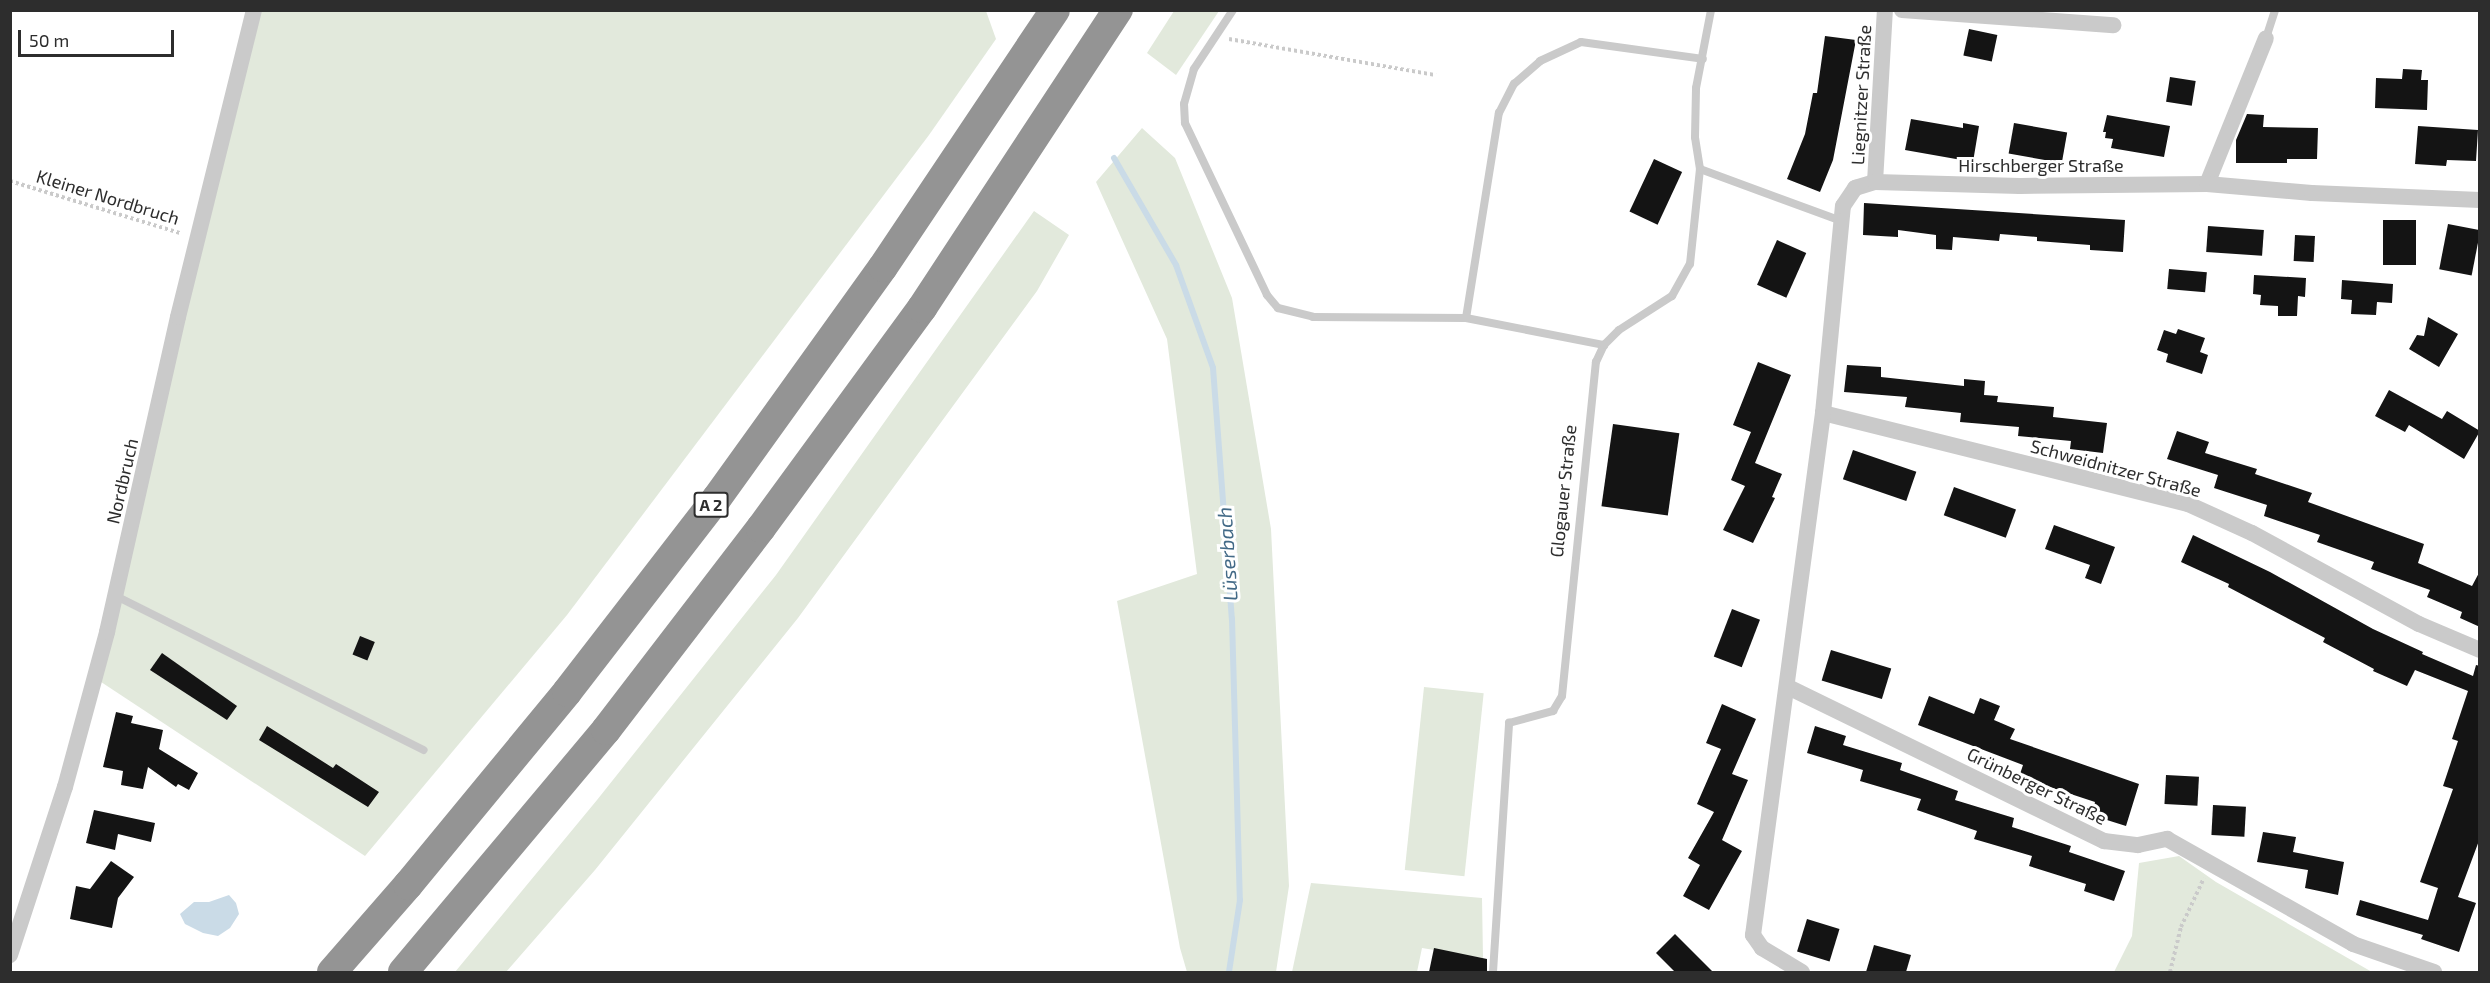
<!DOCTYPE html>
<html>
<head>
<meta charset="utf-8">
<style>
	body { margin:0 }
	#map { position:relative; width:2490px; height:983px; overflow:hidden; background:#fff; font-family:"Exo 2",sans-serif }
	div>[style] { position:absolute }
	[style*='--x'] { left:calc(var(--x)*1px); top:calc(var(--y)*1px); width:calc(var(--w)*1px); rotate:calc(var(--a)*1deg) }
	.green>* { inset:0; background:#e2e9dc; transform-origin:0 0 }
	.water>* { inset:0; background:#cadbe7 }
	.stream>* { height:6px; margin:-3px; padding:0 3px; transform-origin:3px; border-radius:3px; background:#cadbe7 }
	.building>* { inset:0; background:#141414; transform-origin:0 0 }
	.path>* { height:4px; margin-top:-2px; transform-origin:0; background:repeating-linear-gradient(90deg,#cacaca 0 3px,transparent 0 6px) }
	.lane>* { height:8px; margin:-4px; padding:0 4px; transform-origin:4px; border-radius:4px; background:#cacaca }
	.street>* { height:16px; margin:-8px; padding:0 8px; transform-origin:8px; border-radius:8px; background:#cacaca }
	.highway>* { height:30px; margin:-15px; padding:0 15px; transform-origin:15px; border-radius:15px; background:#949494 }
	span { translate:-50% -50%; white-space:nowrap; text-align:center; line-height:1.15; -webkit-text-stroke:6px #fff; paint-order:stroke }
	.shield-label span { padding:2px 4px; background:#fff; border:2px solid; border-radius:4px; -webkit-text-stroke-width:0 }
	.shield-label { font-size:16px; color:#2d2d2d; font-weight:700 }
	.street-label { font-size:18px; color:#2d2d2d }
	.water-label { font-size:20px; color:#436a87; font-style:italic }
	.frame { position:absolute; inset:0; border:12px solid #2d2d2d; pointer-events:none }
	.scale { position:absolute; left:18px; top:30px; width:156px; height:27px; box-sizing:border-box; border:3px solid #2d2d2d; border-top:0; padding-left:8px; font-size:18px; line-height:21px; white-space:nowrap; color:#2d2d2d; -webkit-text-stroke:4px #fff; paint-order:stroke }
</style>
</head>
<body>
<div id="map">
	<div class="green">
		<div style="clip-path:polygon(257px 11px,986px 11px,996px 39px,929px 135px,567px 615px,365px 856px,95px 678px)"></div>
		<div style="clip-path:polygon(1174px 11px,1219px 11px,1176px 75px,1147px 53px)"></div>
		<div style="clip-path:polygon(1142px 128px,1175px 158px,1232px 298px,1271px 529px,1289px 886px,1276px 972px,1187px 972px,1180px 948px,1117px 601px,1197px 574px,1167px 339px,1096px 182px)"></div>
		<div style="clip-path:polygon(1034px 211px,1069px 235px,1037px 291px,798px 618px,595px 870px,506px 972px,455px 972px,597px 800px,776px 575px)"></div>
		<div style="left:1424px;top:687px;width:60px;height:184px;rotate:6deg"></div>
		<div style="clip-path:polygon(2179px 856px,2216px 882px,2372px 972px,2114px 972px,2132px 936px,2139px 863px)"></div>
		<div style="clip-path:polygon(1311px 883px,1482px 898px,1483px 958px,1422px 948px,1417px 972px,1292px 972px)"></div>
	</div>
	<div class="water">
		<div style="clip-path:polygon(229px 895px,236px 903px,239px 914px,230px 928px,218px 936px,203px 933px,185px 924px,180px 914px,194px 902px,209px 902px)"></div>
	</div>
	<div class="stream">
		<div style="--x:1114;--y:158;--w:124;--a:59.9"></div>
		<div style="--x:1176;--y:265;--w:109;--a:70.2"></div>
		<div style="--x:1213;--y:368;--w:252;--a:85.7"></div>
		<div style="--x:1232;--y:619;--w:281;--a:88.4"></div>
		<div style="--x:1240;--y:900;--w:73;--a:98.7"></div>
	</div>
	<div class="building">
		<div style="left:1969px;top:29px;width:29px;height:27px;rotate:12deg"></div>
		<div style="clip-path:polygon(1825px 36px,1856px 40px,1833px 160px,1820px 192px,1787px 179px,1805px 134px,1813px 93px,1817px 93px)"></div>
		<div style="clip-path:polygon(2403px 69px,2422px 70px,2421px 80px,2428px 80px,2427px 110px,2375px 108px,2376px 78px,2402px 79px)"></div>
		<div style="left:2170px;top:77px;width:26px;height:25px;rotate:9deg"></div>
		<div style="clip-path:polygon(2247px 114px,2264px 115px,2263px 127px,2318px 128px,2317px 159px,2287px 159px,2287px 163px,2236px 163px,2236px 140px)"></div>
		<div style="clip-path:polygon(2107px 115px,2170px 126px,2164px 157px,2111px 148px,2113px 139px,2105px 138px,2106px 132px,2103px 132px)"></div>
		<div style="clip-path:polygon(1911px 119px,1963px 128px,1963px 123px,1979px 126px,1973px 162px,1905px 150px)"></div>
		<div style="left:2014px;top:123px;width:54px;height:31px;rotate:10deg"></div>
		<div style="clip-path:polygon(2418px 126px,2478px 130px,2476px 161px,2447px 160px,2446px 166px,2415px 164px)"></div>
		<div style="left:1654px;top:159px;width:31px;height:58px;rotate:25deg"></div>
		<div style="clip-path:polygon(1864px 203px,2125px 220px,2123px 252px,2090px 250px,2090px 245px,2037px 241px,2037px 237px,2000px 234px,1999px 241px,1953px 237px,1952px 250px,1936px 249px,1936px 235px,1898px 230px,1898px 237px,1863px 235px)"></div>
		<div style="left:2383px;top:220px;width:33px;height:45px"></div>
		<div style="left:2448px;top:224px;width:33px;height:46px;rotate:11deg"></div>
		<div style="left:2208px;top:226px;width:56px;height:26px;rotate:4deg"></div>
		<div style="left:2295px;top:235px;width:20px;height:26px;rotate:3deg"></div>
		<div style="left:1777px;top:240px;width:32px;height:49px;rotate:24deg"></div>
		<div style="left:2169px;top:269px;width:38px;height:20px;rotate:5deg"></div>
		<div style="clip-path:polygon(2254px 275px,2306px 278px,2305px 297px,2298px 296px,2297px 316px,2278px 316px,2278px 306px,2260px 305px,2261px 295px,2253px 294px)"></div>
		<div style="clip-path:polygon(2342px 280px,2393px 284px,2392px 303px,2377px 302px,2376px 315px,2351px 314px,2352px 300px,2341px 299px)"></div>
		<div style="clip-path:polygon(2428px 317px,2458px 334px,2439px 367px,2409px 349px,2417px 335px,2424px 336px)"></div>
		<div style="clip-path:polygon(2178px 329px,2205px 338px,2200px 352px,2208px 355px,2202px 374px,2166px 362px,2168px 354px,2157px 350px,2164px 330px,2176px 334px)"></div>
		<div style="clip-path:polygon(1758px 362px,1791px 375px,1755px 463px,1782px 474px,1772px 497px,1775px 498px,1753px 543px,1723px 530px,1745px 486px,1731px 480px,1751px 432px,1733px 425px)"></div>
		<div style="clip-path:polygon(1847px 365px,1881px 367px,1881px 377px,1964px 386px,1964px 379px,1985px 381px,1984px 395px,1998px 396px,1997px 402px,2054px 407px,2053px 417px,2107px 423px,2103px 453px,2070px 449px,2071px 441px,2018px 436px,2019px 427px,1960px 422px,1961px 413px,1905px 407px,1907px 397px,1844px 392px)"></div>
		<div style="clip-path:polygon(2389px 390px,2442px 419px,2447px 411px,2480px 431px,2464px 459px,2409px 425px,2405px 432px,2375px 416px)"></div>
		<div style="left:1613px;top:424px;width:67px;height:83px;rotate:8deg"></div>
		<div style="clip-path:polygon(2177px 431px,2209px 442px,2205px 453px,2257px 469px,2255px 474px,2312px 493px,2308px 502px,2424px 544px,2418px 563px,2472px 586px,2480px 571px,2480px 627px,2460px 618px,2462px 612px,2427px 597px,2430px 590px,2371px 569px,2374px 562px,2317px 542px,2320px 535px,2264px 516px,2267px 505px,2214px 488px,2218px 475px,2167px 459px)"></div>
		<div style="left:1853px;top:450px;width:67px;height:31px;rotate:19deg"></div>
		<div style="left:1954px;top:487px;width:66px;height:30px;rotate:20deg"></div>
		<div style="clip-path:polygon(2054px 525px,2115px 547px,2101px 584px,2085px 578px,2090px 565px,2045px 549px)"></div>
		<div style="clip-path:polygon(2193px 535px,2270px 572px,2373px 629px,2423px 652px,2422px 654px,2473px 676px,2476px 665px,2480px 666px,2480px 838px,2458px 897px,2476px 903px,2459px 952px,2421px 939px,2423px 935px,2356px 915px,2360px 900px,2428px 920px,2438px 888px,2420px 882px,2453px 789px,2443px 786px,2458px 741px,2452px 739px,2468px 691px,2415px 670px,2407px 686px,2373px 671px,2374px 669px,2323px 642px,2325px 638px,2228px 587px,2229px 584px,2181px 562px)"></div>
		<div style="left:1732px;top:609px;width:30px;height:51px;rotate:21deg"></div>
		<div style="left:360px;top:636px;width:16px;height:20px;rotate:22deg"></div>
		<div style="left:1831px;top:650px;width:63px;height:32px;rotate:17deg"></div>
		<div style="clip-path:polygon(162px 653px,237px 706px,227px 720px,150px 670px)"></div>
		<div style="clip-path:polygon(1929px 696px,1974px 714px,1980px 698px,2000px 706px,1994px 720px,2015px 729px,2010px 739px,2139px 784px,2126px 826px,2091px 815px,2095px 802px,2019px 777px,2023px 765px,1918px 725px)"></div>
		<div style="clip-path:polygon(1722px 704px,1756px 719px,1732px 774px,1748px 780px,1722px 840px,1742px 851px,1709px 910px,1683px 896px,1700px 865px,1688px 858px,1714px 812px,1697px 804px,1721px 749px,1706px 743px)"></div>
		<div style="clip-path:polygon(116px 712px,133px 716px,131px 723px,163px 730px,159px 749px,198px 773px,189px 790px,178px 784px,176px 787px,148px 767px,143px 789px,121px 785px,123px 771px,103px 767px)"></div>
		<div style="clip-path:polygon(267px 726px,333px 768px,336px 764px,379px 792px,368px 807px,259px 740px)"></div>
		<div style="clip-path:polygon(1815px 726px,1846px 736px,1843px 745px,1902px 763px,1900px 770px,1958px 791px,1955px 800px,2014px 818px,2012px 827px,2071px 846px,2069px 852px,2125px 871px,2114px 901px,2084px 891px,2086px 884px,2029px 866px,2032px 856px,1974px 839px,1977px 831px,1917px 810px,1921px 799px,1860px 781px,1863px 770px,1807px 753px)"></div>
		<div style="left:2166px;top:775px;width:33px;height:29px;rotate:3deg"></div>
		<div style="left:2213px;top:805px;width:33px;height:30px;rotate:3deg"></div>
		<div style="clip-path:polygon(94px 810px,155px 823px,151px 842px,118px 834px,115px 850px,86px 843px)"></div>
		<div style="clip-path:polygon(2263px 832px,2296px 837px,2293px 852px,2344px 862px,2338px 895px,2305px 888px,2308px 870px,2257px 862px)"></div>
		<div style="clip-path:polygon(111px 861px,134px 877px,118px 898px,112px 928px,70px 919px,76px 886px,90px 889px)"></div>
		<div style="left:1807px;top:919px;width:34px;height:34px;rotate:17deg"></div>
		<div style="clip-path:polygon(1675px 934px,1713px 972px,1675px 972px,1656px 953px)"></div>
		<div style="clip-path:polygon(1874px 945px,1911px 955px,1906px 972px,1866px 972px)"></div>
		<div style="clip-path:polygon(1434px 948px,1487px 959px,1487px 972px,1429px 972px)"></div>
	</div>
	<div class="path">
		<div style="--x:1229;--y:39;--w:210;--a:9.9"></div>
		<div style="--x:10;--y:181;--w:178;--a:17"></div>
		<div style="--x:2170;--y:972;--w:46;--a:-76.3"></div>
		<div style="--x:2181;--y:927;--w:54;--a:-64.9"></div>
	</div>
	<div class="lane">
		<div style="--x:1233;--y:10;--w:71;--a:123.5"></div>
		<div style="--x:1194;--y:69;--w:36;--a:106"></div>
		<div style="--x:1184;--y:104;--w:19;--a:87"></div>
		<div style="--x:1185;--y:123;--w:191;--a:64.5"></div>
		<div style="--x:1267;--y:295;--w:17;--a:50"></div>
		<div style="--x:1278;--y:308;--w:36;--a:14"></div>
		<div style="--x:1313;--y:317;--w:153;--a:0.4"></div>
		<div style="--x:1466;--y:318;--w:141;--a:11.1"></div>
		<div style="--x:2266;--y:38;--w:29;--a:-72"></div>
		<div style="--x:1700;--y:169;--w:32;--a:-99"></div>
		<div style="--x:1695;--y:137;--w:49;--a:-88.8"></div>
		<div style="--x:1696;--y:88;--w:79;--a:-79.1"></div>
		<div style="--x:1466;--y:318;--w:208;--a:-80.9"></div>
		<div style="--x:1499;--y:113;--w:33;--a:-63"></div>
		<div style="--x:1514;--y:84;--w:35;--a:-41"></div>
		<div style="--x:1540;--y:61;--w:45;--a:-24.9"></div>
		<div style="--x:1581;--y:42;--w:123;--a:7.9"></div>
		<div style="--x:116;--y:596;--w:344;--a:26.6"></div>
		<div style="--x:1493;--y:972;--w:250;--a:-86.3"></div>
		<div style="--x:1509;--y:723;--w:46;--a:-15.3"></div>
		<div style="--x:1553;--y:711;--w:17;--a:-59"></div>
		<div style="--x:1562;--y:696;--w:336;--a:-84.2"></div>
		<div style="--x:1596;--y:362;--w:19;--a:-65"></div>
		<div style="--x:1604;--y:345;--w:21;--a:-45"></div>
		<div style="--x:1619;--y:330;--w:63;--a:-32.7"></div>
		<div style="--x:1672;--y:296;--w:37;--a:-61"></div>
		<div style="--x:1690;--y:264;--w:96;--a:-84"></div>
		<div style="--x:1700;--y:169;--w:150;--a:20.2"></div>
	</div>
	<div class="street">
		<div style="--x:1902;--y:10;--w:212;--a:4.1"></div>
		<div style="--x:1875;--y:182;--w:172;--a:-86.7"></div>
		<div style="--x:2207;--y:184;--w:157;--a:-68"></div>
		<div style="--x:1823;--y:413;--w:376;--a:14"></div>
		<div style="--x:2188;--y:504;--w:70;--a:24.4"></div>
		<div style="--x:2252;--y:533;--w:190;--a:28.6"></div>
		<div style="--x:2419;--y:624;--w:66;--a:23.1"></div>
		<div style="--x:1788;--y:687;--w:352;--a:26"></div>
		<div style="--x:2104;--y:841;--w:34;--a:7"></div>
		<div style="--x:2138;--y:845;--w:30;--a:-12"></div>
		<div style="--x:2167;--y:839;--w:214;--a:29.4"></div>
		<div style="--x:2353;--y:944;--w:86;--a:19.1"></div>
		<div style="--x:10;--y:955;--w:177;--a:-71.9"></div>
		<div style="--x:65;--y:787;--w:161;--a:-74.8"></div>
		<div style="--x:107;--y:632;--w:323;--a:-77.3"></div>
		<div style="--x:178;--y:317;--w:316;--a:-76.1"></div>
		<div style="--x:1802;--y:972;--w:47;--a:-149"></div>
		<div style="--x:1762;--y:948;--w:16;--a:-125"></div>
		<div style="--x:1753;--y:935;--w:527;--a:-82.36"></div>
		<div style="--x:1823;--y:413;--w:208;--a:-84.5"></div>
		<div style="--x:1843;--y:206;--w:22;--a:-56"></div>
		<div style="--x:1855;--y:188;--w:21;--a:-17"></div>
		<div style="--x:1875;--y:182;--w:145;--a:1.6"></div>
		<div style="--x:2020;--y:186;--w:187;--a:-0.6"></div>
		<div style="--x:2207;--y:184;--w:105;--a:4.9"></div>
		<div style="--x:2312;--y:193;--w:168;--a:2.4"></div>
	</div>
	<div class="highway">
		<div style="--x:332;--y:972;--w:116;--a:-48.9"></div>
		<div style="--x:408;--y:885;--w:250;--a:-50.5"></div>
		<div style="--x:567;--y:692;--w:245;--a:-52.3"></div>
		<div style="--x:717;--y:498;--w:284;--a:-54.3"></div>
		<div style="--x:883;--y:267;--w:309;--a:-56.2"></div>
		<div style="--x:403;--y:972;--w:316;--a:-50"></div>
		<div style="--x:606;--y:730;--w:255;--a:-52.5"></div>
		<div style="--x:761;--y:528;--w:273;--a:-53.8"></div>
		<div style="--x:922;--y:308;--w:357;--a:-56.7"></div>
	</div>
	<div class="shield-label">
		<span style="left:711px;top:505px">A 2</span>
	</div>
	<div class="street-label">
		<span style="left:1861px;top:95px;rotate:-87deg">Liegnitzer Straße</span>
		<span style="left:2041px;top:165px">Hirschberger Straße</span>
		<span style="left:108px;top:197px;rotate:17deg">Kleiner Nordbruch</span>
		<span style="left:2116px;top:468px;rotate:15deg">Schweidnitzer Straße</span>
		<span style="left:122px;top:481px;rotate:-77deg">Nordbruch</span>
		<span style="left:1563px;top:491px;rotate:-84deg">Glogauer Straße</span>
		<span style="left:2037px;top:786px;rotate:26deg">Grünberger Straße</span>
	</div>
	<div class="water-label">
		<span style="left:1227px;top:554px;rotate:-94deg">Lüserbach</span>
	</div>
	<div class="frame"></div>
	<div class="scale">50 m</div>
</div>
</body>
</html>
